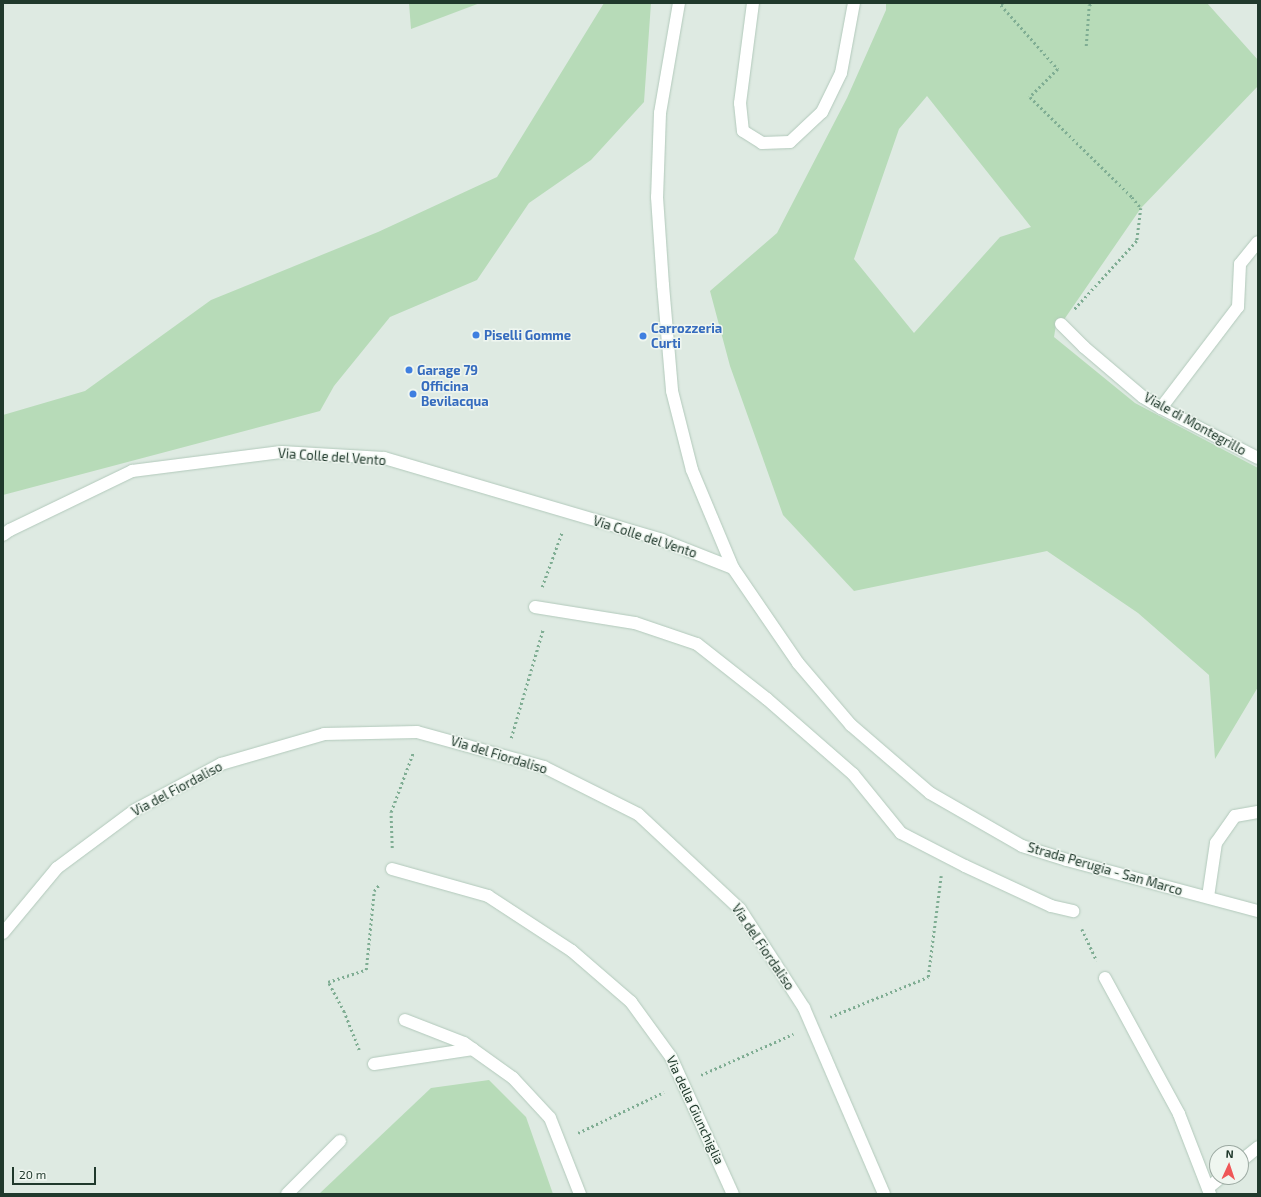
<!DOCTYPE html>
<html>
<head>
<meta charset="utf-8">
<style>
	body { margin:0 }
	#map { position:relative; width:1261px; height:1197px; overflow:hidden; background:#deeae2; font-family:"Exo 2",sans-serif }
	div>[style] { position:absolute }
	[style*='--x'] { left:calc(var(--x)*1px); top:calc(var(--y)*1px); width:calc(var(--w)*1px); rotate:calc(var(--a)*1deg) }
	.green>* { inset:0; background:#b7dbb8 }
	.path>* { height:2.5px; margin-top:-1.25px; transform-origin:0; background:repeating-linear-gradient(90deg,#7fad93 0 2px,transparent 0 5px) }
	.roads { filter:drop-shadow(0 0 1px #b2c9bb) drop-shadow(0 0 1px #b2c9bb) }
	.service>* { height:12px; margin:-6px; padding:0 6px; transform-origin:6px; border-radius:6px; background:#fff }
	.minor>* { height:12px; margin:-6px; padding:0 6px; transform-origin:6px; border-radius:6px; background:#fff }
	.secondary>* { height:12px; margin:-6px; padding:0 6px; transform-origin:6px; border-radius:6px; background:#fff }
	.dots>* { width:11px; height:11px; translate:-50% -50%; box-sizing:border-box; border:2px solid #eff6f0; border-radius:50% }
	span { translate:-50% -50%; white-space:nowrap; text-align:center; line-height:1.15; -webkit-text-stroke:3px #eff6f0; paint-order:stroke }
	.shop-label { font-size:13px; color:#366cbe; font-weight:700 }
	.left { translate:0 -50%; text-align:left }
	.street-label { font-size:13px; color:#20392c }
	.frame { position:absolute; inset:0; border:4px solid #20392c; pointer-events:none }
	.north { position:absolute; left:1209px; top:1145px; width:40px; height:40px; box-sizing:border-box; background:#eff6f0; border:1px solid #9caaa2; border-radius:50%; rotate:3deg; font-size:11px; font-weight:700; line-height:16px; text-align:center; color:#20392c }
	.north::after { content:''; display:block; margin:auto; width:14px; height:18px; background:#ef5758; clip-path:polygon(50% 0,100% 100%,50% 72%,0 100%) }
	.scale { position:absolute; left:12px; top:1167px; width:84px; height:18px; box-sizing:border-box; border:2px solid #20392c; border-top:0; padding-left:5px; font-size:12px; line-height:14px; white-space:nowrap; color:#20392c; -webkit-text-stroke:3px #eff6f0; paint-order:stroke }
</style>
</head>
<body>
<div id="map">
	<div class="green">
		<div style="clip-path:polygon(409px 3px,480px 3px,411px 29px)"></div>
		<div style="clip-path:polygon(604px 3px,651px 3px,644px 102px,591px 160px,529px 203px,477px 280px,390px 317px,334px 386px,320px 411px,3px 495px,3px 415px,85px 391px,211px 300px,378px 232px,497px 177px)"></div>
		<div style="clip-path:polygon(evenodd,886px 3px,1207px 3px,1258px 60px,1258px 86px,1141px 208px,1061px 324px,1057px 319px,1054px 337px,1135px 403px,1258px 468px,1258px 687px,1215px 759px,1209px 675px,1138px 613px,1047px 551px,854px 591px,783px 515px,730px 366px,710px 291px,777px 233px,847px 98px,886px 10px,886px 3px,927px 96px,1031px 227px,1000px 237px,914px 333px,854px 259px,899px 129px,927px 96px)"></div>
		<div style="clip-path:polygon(489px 1080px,526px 1117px,553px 1194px,319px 1194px,431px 1088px)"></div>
	</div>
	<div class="path">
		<div style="--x:1003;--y:3;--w:3;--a:135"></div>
		<div style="--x:1001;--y:5;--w:86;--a:48.3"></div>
		<div style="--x:1058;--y:69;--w:40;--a:135"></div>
		<div style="--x:1030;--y:97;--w:143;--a:44.4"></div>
		<div style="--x:1132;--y:197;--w:14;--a:51"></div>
		<div style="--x:1141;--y:208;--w:33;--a:97"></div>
		<div style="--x:1137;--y:241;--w:93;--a:132.4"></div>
		<div style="--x:1086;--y:46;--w:41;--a:-85.8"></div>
		<div style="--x:1089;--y:5;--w:4;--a:-34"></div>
		<div style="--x:542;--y:587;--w:59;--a:-70"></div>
		<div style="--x:511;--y:738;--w:114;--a:-73.6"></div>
		<div style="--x:392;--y:848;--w:36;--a:-92"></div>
		<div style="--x:391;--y:812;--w:63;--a:-69.6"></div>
		<div style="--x:1082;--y:929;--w:35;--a:65"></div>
		<div style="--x:830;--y:1017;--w:106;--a:-22.2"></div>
		<div style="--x:928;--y:977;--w:102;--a:-82.7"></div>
		<div style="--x:359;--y:1050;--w:41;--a:-111.5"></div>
		<div style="--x:344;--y:1012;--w:34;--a:-118"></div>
		<div style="--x:328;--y:982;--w:40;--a:-18"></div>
		<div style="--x:366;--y:970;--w:79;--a:-84.2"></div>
		<div style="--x:374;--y:891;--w:8;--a:-50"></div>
		<div style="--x:701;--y:1075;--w:101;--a:-24"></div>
		<div style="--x:578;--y:1133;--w:95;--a:-25.5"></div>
	</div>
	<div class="roads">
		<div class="service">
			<div style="--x:1161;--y:408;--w:127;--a:-52.7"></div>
			<div style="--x:1238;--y:307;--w:43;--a:-87.3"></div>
			<div style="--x:1240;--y:264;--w:28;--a:-51"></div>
			<div style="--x:535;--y:607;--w:101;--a:9.1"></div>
			<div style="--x:635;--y:623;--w:65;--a:18.7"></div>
			<div style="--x:697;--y:644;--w:89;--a:38.2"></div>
			<div style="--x:767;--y:699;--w:114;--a:41.1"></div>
			<div style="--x:853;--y:774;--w:76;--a:50.9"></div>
			<div style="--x:901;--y:833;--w:72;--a:27.3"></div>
			<div style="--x:965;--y:866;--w:95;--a:24.9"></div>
			<div style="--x:1051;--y:906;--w:23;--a:13"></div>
			<div style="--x:374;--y:1064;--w:100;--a:-8.6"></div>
			<div style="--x:1241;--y:1161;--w:22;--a:-39"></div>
			<div style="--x:1208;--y:1188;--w:17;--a:-40"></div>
		</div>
		<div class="minor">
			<div style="--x:753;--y:3;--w:101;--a:97.4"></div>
			<div style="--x:740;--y:103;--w:28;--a:84"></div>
			<div style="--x:743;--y:131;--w:22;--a:32"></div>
			<div style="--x:762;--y:143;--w:28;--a:-2"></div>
			<div style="--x:790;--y:142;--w:44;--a:-43.2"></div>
			<div style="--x:822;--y:112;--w:43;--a:-64"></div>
			<div style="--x:841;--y:73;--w:71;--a:-79.5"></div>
			<div style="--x:1061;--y:324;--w:33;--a:45"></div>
			<div style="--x:1084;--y:347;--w:77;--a:40.3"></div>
			<div style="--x:1143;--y:397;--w:21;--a:31"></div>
			<div style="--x:1161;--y:408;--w:109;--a:27.3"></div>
			<div style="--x:3;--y:535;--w:9;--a:-36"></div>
			<div style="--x:10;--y:530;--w:136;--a:-25.8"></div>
			<div style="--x:132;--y:471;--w:150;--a:-7.3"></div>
			<div style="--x:281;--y:452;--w:103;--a:3.3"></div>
			<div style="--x:384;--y:458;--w:290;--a:16.4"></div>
			<div style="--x:662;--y:540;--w:76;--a:21.5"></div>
			<div style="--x:392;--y:869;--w:100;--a:15.7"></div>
			<div style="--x:488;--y:896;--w:100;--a:33.2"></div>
			<div style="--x:572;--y:951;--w:78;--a:40.8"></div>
			<div style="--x:631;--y:1002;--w:68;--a:54"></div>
			<div style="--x:671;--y:1057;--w:150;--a:65.7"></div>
			<div style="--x:1208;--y:897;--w:55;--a:-81.6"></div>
			<div style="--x:1216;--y:843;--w:33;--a:-55"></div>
			<div style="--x:1235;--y:816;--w:23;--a:-10"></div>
			<div style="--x:3;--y:933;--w:85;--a:-50.3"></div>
			<div style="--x:57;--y:868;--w:97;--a:-36.6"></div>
			<div style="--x:135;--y:810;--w:98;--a:-28.1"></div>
			<div style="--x:221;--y:764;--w:107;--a:-16.2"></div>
			<div style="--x:324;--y:734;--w:93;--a:-1.2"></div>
			<div style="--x:417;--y:732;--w:132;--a:15.4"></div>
			<div style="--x:544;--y:767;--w:105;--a:26.6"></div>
			<div style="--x:638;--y:814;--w:139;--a:43"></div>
			<div style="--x:740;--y:909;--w:118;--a:57.1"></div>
			<div style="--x:804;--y:1008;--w:202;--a:66.7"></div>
			<div style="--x:1105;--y:978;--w:155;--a:61.4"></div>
			<div style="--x:1179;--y:1114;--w:86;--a:68.8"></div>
			<div style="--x:405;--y:1020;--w:63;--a:21.3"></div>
			<div style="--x:464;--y:1043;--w:60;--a:35.5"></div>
			<div style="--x:513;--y:1078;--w:54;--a:47.2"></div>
			<div style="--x:550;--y:1118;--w:82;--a:68.5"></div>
			<div style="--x:287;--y:1194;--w:75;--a:-45"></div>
		</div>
		<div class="secondary">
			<div style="--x:679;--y:3;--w:112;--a:99.8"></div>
			<div style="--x:660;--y:113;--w:84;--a:92"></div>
			<div style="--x:657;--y:197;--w:88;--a:86.1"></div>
			<div style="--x:663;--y:285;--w:106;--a:85.1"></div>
			<div style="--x:672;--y:391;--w:81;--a:75.8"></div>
			<div style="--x:692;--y:470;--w:106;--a:67.3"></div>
			<div style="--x:733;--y:568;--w:115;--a:55.6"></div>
			<div style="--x:798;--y:663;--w:82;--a:49.5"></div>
			<div style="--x:851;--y:725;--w:104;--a:40.7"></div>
			<div style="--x:930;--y:793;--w:106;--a:29.9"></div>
			<div style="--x:1022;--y:846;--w:47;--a:17.3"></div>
			<div style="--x:1067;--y:860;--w:198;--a:15"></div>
		</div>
	</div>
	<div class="dots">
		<div style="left:476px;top:335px;background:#3f7fe0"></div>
		<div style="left:643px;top:336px;background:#3f7fe0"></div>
		<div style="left:409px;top:370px;background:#3f7fe0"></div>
		<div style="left:413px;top:394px;background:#3f7fe0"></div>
	</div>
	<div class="shop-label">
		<span class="left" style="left:651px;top:336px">Carrozzeria<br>Curti</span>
		<span class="left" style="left:484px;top:335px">Piselli Gomme</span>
		<span class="left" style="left:417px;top:370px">Garage 79</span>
		<span class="left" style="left:421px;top:394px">Officina<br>Bevilacqua</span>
	</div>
	<div class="street-label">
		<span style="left:1195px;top:424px;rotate:29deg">Viale di Montegrillo</span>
		<span style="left:332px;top:457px;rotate:4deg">Via Colle del Vento</span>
		<span style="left:645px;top:537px;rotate:18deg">Via Colle del Vento</span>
		<span style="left:499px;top:755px;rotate:17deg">Via del Fiordaliso</span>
		<span style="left:177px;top:789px;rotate:-28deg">Via del Fiordaliso</span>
		<span style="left:1105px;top:869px;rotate:16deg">Strada Perugia - San Marco</span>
		<span style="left:763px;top:947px;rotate:56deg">Via del Fiordaliso</span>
		<span style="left:695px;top:1110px;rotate:65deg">Via della Giunchiglia</span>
	</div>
	<div class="frame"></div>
	<div class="north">N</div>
	<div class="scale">20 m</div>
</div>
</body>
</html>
